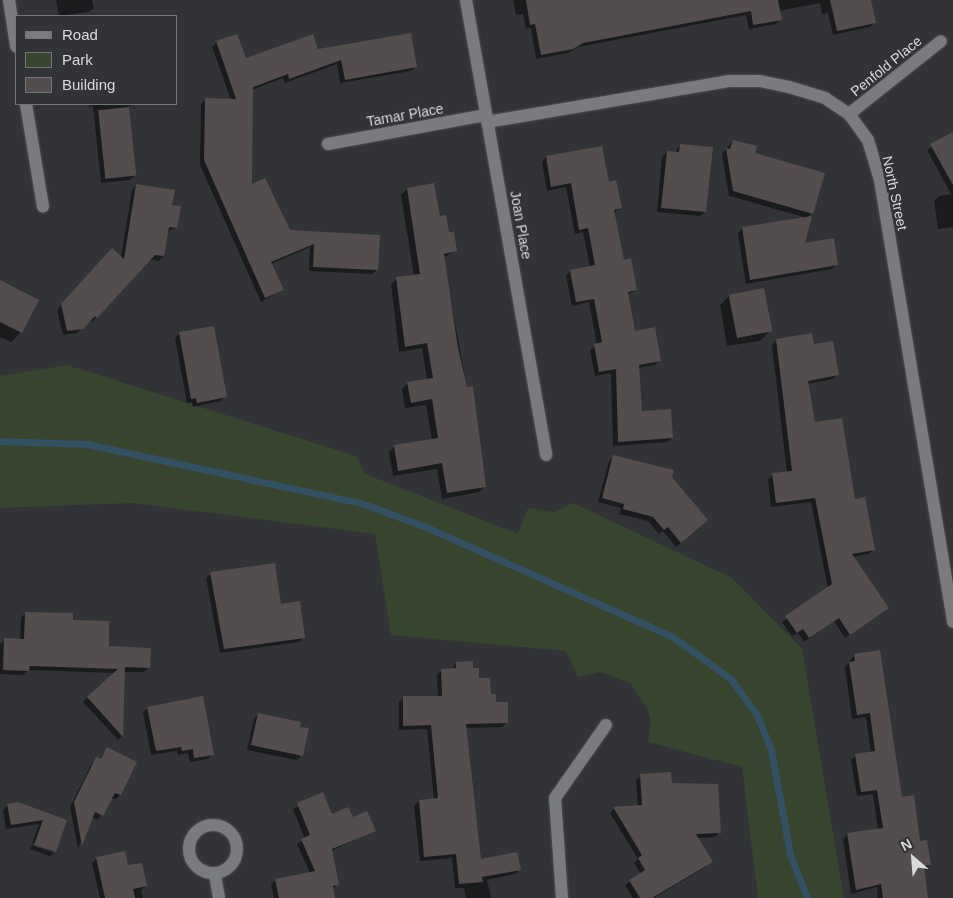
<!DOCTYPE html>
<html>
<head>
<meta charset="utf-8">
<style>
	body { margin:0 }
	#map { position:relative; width:953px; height:898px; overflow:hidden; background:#323337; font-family:Arial,sans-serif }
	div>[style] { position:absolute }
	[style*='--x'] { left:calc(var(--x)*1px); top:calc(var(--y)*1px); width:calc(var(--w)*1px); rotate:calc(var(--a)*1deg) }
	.green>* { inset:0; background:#37442e }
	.shadow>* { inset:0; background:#0007 }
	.stream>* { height:7px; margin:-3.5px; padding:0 3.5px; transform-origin:3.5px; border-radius:3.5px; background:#345063 }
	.building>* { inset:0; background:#534e4d; transform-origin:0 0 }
	.roads { filter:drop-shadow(0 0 1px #4f5053) drop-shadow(0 0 1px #4f5053) }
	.minor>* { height:12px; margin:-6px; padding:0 6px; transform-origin:6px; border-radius:6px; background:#797b7f }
	.minor>.ring { margin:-6px; padding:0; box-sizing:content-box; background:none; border:12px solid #797b7f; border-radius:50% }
	span { translate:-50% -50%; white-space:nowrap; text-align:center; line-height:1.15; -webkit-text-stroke:5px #323337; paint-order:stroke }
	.street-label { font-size:14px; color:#d8d9db }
	.legend { position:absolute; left:15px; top:15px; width:162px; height:90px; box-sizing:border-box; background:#323337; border:1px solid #747579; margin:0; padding:6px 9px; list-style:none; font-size:15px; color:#d8d9db }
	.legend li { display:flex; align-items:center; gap:10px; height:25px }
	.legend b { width:25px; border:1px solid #747579 }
	.north { position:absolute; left:888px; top:833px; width:50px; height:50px; -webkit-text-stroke:4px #323337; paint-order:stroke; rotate:333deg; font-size:14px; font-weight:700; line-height:20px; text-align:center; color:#d8d9db }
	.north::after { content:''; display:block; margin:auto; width:18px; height:22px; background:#d8d9db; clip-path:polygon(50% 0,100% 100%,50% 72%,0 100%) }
</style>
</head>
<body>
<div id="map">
	<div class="green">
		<div style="clip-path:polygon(67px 365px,356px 456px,365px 474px,518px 534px,528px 508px,555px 512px,573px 503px,732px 578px,802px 649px,844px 898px,758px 898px,742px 767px,648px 742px,651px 721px,648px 710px,630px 683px,600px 672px,578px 677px,566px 651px,391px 635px,375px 534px,132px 503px,0 508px,0 376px)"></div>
	</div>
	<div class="shadow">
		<div style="clip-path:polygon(56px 0,92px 0,94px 8px,89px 12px,59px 16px)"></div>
		<div style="clip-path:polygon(513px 0,870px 0,875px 22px,870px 27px,833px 35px,828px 13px,822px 14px,820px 3px,779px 11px,781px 19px,776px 24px,749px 29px,746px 15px,578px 47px,568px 53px,536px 59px,531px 28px,526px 29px,523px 14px,516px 15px)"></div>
		<div style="clip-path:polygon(217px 42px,245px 60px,318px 51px,416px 66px,411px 71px,340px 83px,337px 64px,285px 83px,283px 78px,252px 90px,251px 186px,289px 231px,377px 270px,372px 274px,309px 271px,310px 247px,271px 264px,282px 290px,261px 302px,200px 165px,201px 104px,206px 100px,231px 100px,212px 47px)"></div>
		<div style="clip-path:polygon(89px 104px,141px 104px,128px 106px,135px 175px,130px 180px,101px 183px,93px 106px,89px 107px)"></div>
		<div style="clip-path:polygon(953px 134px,953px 227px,938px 229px,934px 201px,939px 196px,951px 194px,927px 150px)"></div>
		<div style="clip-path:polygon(733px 141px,753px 154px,812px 213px,807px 218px,729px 196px,722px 154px)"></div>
		<div style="clip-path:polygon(680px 145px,705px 212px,700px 216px,657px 212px,662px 157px,667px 152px,675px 153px)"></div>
		<div style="clip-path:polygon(546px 157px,608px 183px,620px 208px,614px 213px,623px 261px,636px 290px,627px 295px,634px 332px,659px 360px,655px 365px,638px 368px,641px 412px,672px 438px,667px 442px,613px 446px,611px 373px,595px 376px,590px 350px,597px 345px,589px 302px,572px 306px,566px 275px,571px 271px,590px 267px,583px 232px,575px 234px,566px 187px,547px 191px,542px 162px)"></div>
		<div style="clip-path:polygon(136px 185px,171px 206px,176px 228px,167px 232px,163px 256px,159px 261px,149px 259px,92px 322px,90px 319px,77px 333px,63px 335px,57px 310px,107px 254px,121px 258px,132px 190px)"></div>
		<div style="clip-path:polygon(433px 185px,439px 218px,455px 251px,443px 258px,485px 486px,479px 492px,442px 499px,437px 469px,393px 476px,389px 452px,395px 446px,432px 440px,426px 405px,405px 408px,402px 389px,408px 383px,427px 380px,422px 348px,399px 352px,391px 284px,397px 279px,414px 276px,401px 195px,407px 189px)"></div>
		<div style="clip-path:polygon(742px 228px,803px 244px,837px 264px,832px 269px,746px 284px,738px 233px)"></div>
		<div style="clip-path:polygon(0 281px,21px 332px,11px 342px,0 337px)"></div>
		<div style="clip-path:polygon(730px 295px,770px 331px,760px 341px,727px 346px,720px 305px)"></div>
		<div style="clip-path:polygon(179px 334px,226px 396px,221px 401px,193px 407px,192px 402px,187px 403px,175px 338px)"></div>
		<div style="clip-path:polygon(777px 340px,813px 346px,837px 375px,833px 379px,807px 384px,814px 424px,854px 501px,874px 549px,869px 554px,853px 557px,888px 608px,845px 638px,834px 621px,804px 642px,798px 633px,792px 636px,782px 622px,828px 589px,811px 502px,771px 507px,768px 479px,773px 474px,787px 473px,772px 345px)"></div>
		<div style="clip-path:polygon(614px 456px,671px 478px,702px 525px,676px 547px,663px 531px,659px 534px,648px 521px,619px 514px,621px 508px,598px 502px,609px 461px)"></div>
		<div style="clip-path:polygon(211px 574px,280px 606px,304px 637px,299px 642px,220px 653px,206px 578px)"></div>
		<div style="clip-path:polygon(25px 613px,72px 621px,107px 648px,149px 668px,144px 672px,124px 672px,122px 736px,118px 740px,83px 702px,116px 673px,28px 670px,23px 675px,0 674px,0 644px,5px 640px,20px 640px,21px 618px)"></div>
		<div style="clip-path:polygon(854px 655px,901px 799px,930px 865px,923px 870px,927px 898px,878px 898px,877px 887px,851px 894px,843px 839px,847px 834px,878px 830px,873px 794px,857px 796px,851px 760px,856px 756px,871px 753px,866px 717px,852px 719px,845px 668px)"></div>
		<div style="clip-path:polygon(456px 663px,472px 669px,507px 722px,502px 727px,465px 728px,480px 860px,519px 870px,515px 874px,487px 880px,491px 898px,466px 898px,464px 888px,455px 888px,452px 858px,420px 861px,414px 806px,419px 801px,434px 800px,427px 729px,399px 730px,399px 702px,403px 698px,438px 697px,437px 675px,442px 670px,452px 669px)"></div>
		<div style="clip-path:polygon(148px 708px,213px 754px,208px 759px,190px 762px,188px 753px,178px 755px,177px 751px,151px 755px,143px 712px)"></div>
		<div style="clip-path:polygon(258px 714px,299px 728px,302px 755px,297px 760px,247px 750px,254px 719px)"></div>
		<div style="clip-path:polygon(107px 749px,135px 762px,120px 795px,115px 799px,111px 798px,98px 820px,91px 817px,78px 849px,70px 807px,92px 763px,99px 760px)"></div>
		<div style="clip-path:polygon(641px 776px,671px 785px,720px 832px,715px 837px,697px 838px,711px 862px,706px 867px,654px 898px,633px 898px,625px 885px,641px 874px,634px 863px,638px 859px,610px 813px,614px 808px,638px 807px,636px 780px)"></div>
		<div style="clip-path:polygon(322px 794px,331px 816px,352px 819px,374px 831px,331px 851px,338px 884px,332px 890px,334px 898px,274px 898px,271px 884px,276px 880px,310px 873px,297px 844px,305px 839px,293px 809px)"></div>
		<div style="clip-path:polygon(8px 805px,66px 820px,54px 852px,32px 843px,39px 824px,6px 829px,3px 810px)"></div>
		<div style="clip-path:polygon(32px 845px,54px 853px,50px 856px,30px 849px)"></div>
		<div style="clip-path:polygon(97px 858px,127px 867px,146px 886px,141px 890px,143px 898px,100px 898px,92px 863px)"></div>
	</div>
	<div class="stream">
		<div style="--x:0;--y:441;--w:87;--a:2"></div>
		<div style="--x:87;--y:444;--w:280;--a:12.2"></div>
		<div style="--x:361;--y:503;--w:69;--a:20.3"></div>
		<div style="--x:426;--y:527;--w:270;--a:24"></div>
		<div style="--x:673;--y:637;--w:72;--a:35.9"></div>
		<div style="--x:731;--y:679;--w:44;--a:54.2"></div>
		<div style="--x:757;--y:715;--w:38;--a:68"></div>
		<div style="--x:771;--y:750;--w:106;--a:79.6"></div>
		<div style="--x:790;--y:854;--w:47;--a:68.9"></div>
	</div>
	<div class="building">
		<div style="clip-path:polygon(526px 0,778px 0,782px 20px,753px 25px,751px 11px,583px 43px,573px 49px,541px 55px,535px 24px,530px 25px)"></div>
		<div style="clip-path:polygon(830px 0,871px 0,876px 23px,837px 31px)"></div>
		<div style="clip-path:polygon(411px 33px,417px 67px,345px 80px,341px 60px,289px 79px,288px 74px,253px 87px,252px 184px,265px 178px,290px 230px,380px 235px,378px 270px,313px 267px,314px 244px,271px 262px,284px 290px,265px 298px,204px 160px,205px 98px,236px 99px,216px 41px,237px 34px,246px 58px,313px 34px,318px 49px)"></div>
		<div style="left:129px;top:107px;width:69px;height:31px;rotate:84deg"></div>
		<div style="clip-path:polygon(953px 132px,953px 185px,930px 144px)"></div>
		<div style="clip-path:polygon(733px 140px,757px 146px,755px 153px,825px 173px,813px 214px,733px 191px,726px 148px,730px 149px)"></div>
		<div style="clip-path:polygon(680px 144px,713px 147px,706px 212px,661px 208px,667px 151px,679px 152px)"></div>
		<div style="clip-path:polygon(602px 146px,609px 182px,616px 180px,622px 208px,614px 210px,624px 260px,631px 258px,637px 290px,628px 292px,635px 331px,655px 327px,661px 361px,639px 365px,642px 411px,671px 409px,673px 438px,618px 442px,616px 369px,599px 372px,594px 344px,602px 342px,594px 299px,576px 302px,570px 270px,595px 265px,588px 228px,579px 230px,571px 183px,551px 187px,546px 156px)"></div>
		<div style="clip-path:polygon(434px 183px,440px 216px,446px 215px,449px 232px,454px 232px,457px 251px,444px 254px,458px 348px,467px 387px,473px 386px,486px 487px,447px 493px,442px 463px,398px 471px,394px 445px,438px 438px,432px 399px,411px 403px,407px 382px,433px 378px,427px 343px,405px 347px,396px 277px,420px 274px,407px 188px)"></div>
		<div style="clip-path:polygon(136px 184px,175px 190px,172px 205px,181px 206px,177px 228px,169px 227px,164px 256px,155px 255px,97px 318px,95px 316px,83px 329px,67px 331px,61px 304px,112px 248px,124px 259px)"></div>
		<div style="clip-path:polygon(812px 216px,805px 243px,834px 238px,838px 265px,750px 280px,742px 227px)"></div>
		<div style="clip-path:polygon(0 280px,39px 300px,22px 333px,0 322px)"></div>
		<div style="left:764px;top:288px;width:44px;height:36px;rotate:79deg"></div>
		<div style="clip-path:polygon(214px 326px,227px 397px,197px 403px,196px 398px,191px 399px,179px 332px)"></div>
		<div style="clip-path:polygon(812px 333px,814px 344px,833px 341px,839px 375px,808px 381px,815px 422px,842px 418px,855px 499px,865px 497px,875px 550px,852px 554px,889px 608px,850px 635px,839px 618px,809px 638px,803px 629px,797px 633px,785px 616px,832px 584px,815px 498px,776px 503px,772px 473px,792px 471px,776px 339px)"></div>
		<div style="clip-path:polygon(613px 455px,674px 470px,672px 477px,708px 520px,681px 543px,668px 527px,664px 530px,653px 517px,623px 509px,624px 504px,602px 498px)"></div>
		<div style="clip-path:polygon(275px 563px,281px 604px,300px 601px,305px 638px,224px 649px,210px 572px)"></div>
		<div style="clip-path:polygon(25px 612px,73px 613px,73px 620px,109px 621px,109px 646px,151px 648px,150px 668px,125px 667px,123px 737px,87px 697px,118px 669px,30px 666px,29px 671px,3px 670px,4px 638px,24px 639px)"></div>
		<div style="clip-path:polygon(880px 650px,902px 797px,914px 795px,920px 841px,927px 840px,931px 865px,924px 866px,928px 898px,883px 898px,881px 884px,856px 890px,847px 833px,883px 828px,877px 790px,861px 792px,855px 754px,875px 751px,870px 713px,857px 715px,849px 662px,855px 661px,854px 654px)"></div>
		<div style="clip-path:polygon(473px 661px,473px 668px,479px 668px,479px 678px,490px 678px,491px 694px,496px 694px,496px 702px,508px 702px,508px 723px,466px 724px,481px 859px,517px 852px,521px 870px,482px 877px,483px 882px,459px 884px,456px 854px,424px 857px,419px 800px,438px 798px,431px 725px,403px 726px,403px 696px,442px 696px,441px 669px,456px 668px,456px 662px)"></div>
		<div style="clip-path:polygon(203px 696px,214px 755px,194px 758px,193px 749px,182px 751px,181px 747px,156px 751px,147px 707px)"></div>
		<div style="clip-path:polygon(258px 713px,301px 722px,300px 727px,309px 728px,303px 756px,251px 745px)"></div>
		<div style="clip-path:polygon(107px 747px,137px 762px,121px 795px,115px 793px,103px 816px,95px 812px,82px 846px,74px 802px,96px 757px,101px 759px)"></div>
		<div style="clip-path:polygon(671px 772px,672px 783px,718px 784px,721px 833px,696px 834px,713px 862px,652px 898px,640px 898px,629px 880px,645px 870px,638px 858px,642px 855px,613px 807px,642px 805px,640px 774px)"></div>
		<div style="clip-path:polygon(323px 792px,332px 814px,348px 807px,353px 817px,367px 811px,376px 831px,332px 849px,339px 885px,333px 886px,335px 898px,279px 898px,275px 879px,315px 871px,301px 839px,310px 835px,297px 803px)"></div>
		<div style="clip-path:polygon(18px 802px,67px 820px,56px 852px,34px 845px,43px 820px,11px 825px,7px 804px)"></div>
		<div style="clip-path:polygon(125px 851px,128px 865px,142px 863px,147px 886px,133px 889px,135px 898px,105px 898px,96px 857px)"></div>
	</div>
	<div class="roads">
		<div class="minor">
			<div style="--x:9;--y:0;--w:47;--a:81.3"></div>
			<div style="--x:466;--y:0;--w:462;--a:80"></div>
			<div style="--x:26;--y:104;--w:104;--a:80.6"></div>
			<div style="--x:849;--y:114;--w:117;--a:-38.4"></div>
			<div style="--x:487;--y:122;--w:245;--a:-9.6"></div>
			<div style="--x:729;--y:81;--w:31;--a:0"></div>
			<div style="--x:760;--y:81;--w:30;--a:12"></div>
			<div style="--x:789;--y:87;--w:38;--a:17"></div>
			<div style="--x:825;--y:98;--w:29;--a:34"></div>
			<div style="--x:849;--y:114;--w:32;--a:54"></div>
			<div style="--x:868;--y:140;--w:42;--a:73.3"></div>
			<div style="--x:880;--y:180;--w:448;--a:80.6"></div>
			<div style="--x:328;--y:144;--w:161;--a:-10.4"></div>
			<div class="ring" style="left:189px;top:825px;width:36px;height:36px"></div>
			<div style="--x:215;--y:875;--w:23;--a:80"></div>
			<div style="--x:562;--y:898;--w:100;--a:-94"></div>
			<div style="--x:555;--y:798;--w:89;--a:-55.1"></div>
		</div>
	</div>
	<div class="street-label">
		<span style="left:886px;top:66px;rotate:-39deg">Penfold Place</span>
		<span style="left:405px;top:115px;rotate:-10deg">Tamar Place</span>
		<span style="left:895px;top:193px;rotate:78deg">North Street</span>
		<span style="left:521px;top:225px;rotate:80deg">Joan Place</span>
	</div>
	<ul class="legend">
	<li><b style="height:6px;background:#797b7f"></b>Road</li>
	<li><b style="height:14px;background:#37442e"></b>Park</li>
	<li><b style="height:14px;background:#534e4d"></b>Building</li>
	</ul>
	<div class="north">N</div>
</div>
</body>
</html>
